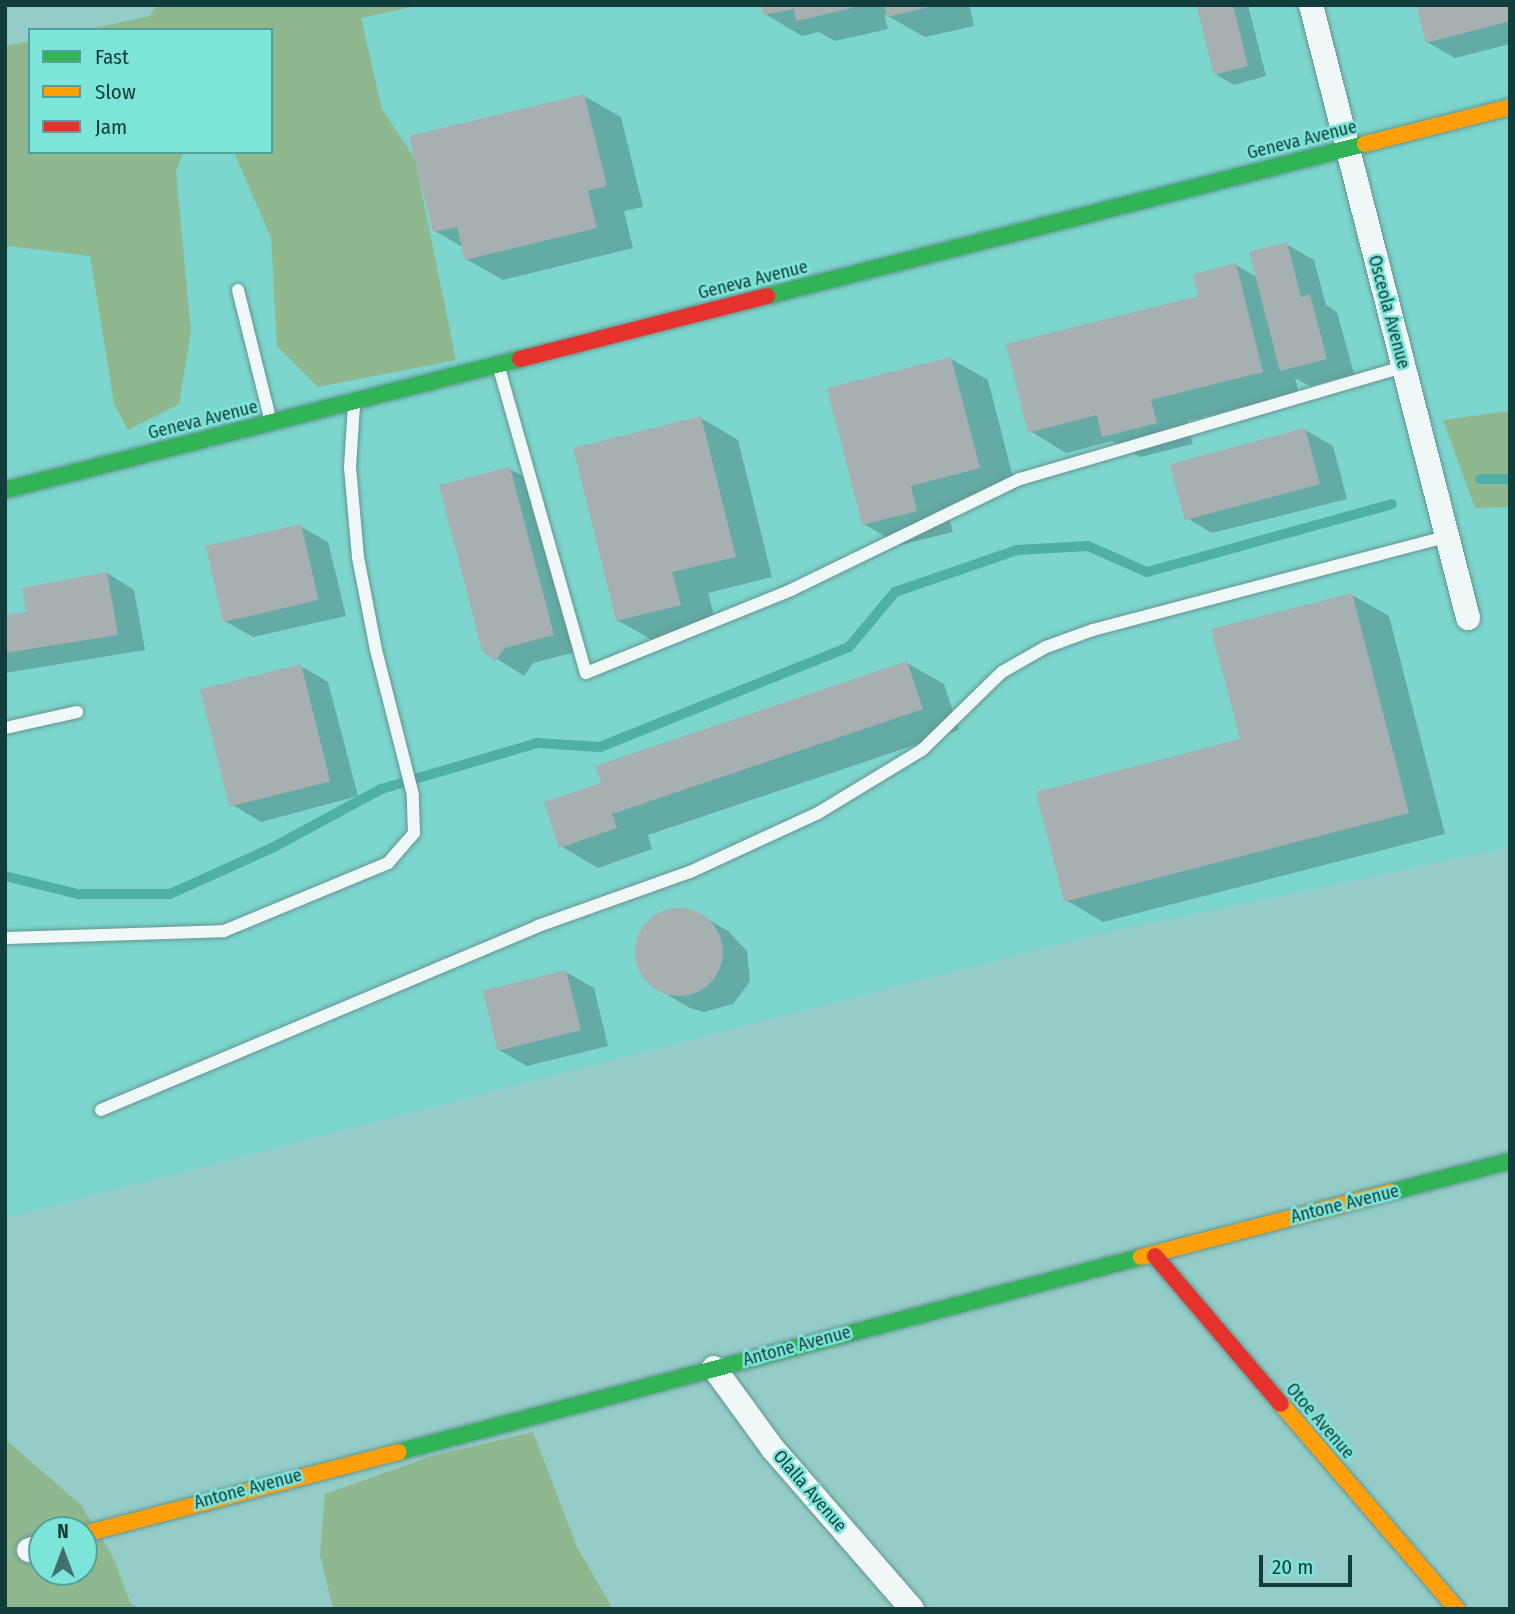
<!DOCTYPE html>
<html>
<head>
<meta charset="utf-8">
<style>
	body { margin:0 }
	#map { position:relative; width:1515px; height:1614px; overflow:hidden; background:#94cdc7; font-family:"Fira Sans Condensed",sans-serif }
	div>[style] { position:absolute }
	[style*='--x'] { left:calc(var(--x)*1px); top:calc(var(--y)*1px); width:calc(var(--w)*1px); rotate:calc(var(--a)*1deg) }
	.built>* { inset:0; background:#7cd6cd }
	.forest>* { inset:0; background:#8fb88f }
	.shadow>* { inset:0; background:#0003 }
	.stream>* { height:10px; margin:-5px; padding:0 5px; transform-origin:5px; border-radius:5px; background:#4fb0a8 }
	.building>* { inset:0; background:#a6b0b1; transform-origin:0 0 }
	.round { border-radius:50% }
	.roads { filter:drop-shadow(0 0 2px #639490) drop-shadow(0 0 2px #639490) }
	.lane>* { height:12px; margin:-6px; padding:0 6px; transform-origin:6px; border-radius:6px; background:#eff8f7 }
	.street>* { height:24px; margin:-12px; padding:0 12px; transform-origin:12px; border-radius:12px; background:#eff8f7 }
	.fast>* { height:16px; margin:-8px; padding:0 8px; transform-origin:8px; border-radius:8px; background:#30b455 }
	.slow>* { height:16px; margin:-8px; padding:0 8px; transform-origin:8px; border-radius:8px; background:#ff9f0a }
	.jam>* { height:16px; margin:-8px; padding:0 8px; transform-origin:8px; border-radius:8px; background:#e5322d }
	span { translate:-50% -50%; white-space:nowrap; text-align:center; line-height:1.15; -webkit-text-stroke:5px #7de4d9; paint-order:stroke }
	.street-label { font-size:18px; color:#113e3a }
	.frame { position:absolute; inset:0; border:7px solid #113e3a; pointer-events:none }
	.legend { position:absolute; left:28px; top:28px; width:245px; height:126px; box-sizing:border-box; background:#7de4d9; border:2px solid #52a299; margin:0; padding:9px 12px; list-style:none; font-size:21px; color:#113e3a }
	.legend li { display:flex; align-items:center; gap:14px; height:35px }
	.legend b { width:35px; border:2px solid #52a299 }
	.north { position:absolute; left:28px; top:1516px; width:70px; height:70px; box-sizing:border-box; background:#7de4d9; border:2px solid #52a299; border-radius:50%; rotate:0deg; font-size:19px; font-weight:700; line-height:28px; text-align:center; color:#113e3a }
	.north::after { content:''; display:block; margin:auto; width:24px; height:32px; background:#3f706b; clip-path:polygon(50% 0,100% 100%,50% 72%,0 100%) }
	.scale { position:absolute; left:1259px; top:1555px; width:93px; height:32px; box-sizing:border-box; border:4px solid #113e3a; border-top:0; padding-left:9px; font-size:21px; line-height:24px; white-space:nowrap; color:#113e3a; -webkit-text-stroke:5px #7de4d9; paint-order:stroke }
</style>
</head>
<body>
<div id="map">
	<div class="built">
		<div style="clip-path:polygon(198px 5px,1510px 5px,1510px 411px,1444px 420px,1475px 508px,1510px 507px,1510px 847px,1086px 937px,5px 1218px,5px 46px,30px 41px,30px 152px,271px 152px,271px 30px,85px 30px)"></div>
	</div>
	<div class="forest">
		<div style="clip-path:polygon(156px 5px,421px 5px,361px 18px,382px 109px,415px 159px,456px 360px,318px 387px,277px 346px,271px 238px,234px 152px,271px 152px,271px 30px,85px 30px,150px 16px)"></div>
		<div style="clip-path:polygon(30px 41px,30px 152px,183px 152px,176px 172px,191px 332px,179px 404px,128px 430px,114px 404px,90px 256px,8px 246px,5px 250px,5px 46px)"></div>
		<div style="clip-path:polygon(1510px 411px,1510px 507px,1475px 508px,1443px 420px)"></div>
		<div style="clip-path:polygon(533px 1432px,577px 1547px,613px 1609px,333px 1609px,320px 1555px,325px 1494px,432px 1456px)"></div>
		<div style="clip-path:polygon(evenodd,5px 1439px,81px 1505px,113px 1557px,130px 1602px,139px 1609px,5px 1609px,5px 1439px,42px 1530px,84px 1530px,84px 1572px,42px 1572px,42px 1530px)"></div>
	</div>
	<div class="shadow">
		<div style="clip-path:polygon(763px 5px,977px 5px,970px 7px,974px 26px,925px 37px,884px 14px,888px 29px,835px 41px,819px 32px,802px 36px,765px 14px)"></div>
		<div style="clip-path:polygon(1197px 5px,1248px 5px,1266px 76px,1234px 85px,1215px 74px)"></div>
		<div style="clip-path:polygon(1510px 5px,1510px 44px,1455px 58px,1427px 42px)"></div>
		<div style="clip-path:polygon(584px 96px,621px 117px,643px 207px,624px 211px,633px 248px,503px 280px,466px 259px,464px 248px,435px 231px)"></div>
		<div style="clip-path:polygon(1286px 244px,1314px 260px,1326px 305px,1337px 312px,1354px 374px,1310px 386px,1295px 378px,1299px 393px,1187px 421px,1193px 444px,1140px 457px,1112px 441px,1066px 453px,1030px 431px,1236px 265px,1258px 278px)"></div>
		<div style="clip-path:polygon(951px 359px,988px 380px,1016px 489px,946px 507px,953px 532px,900px 545px,864px 524px)"></div>
		<div style="clip-path:polygon(701px 418px,738px 440px,772px 577px,708px 593px,717px 626px,654px 641px,617px 620px)"></div>
		<div style="clip-path:polygon(1305px 430px,1333px 446px,1347px 499px,1212px 533px,1185px 517px)"></div>
		<div style="clip-path:polygon(510px 469px,538px 485px,580px 651px,533px 663px,524px 676px,483px 650px)"></div>
		<div style="clip-path:polygon(300px 526px,328px 542px,346px 616px,253px 637px,225px 621px)"></div>
		<div style="clip-path:polygon(107px 573px,134px 590px,145px 650px,5px 673px,5px 617px,28px 613px)"></div>
		<div style="clip-path:polygon(1352px 595px,1389px 616px,1445px 834px,1103px 922px,1066px 900px,1242px 740px)"></div>
		<div style="clip-path:polygon(907px 663px,944px 684px,959px 730px,648px 835px,652px 849px,598px 868px,561px 846px,603px 784px)"></div>
		<div style="clip-path:polygon(301px 666px,328px 682px,358px 796px,261px 822px,233px 805px)"></div>
		<div style="clip-path:polygon(673px 910px,699px 914px,728px 931px,747px 951px,750px 981px,733px 1004px,704px 1012px,690px 1008px,661px 991px,641px 971px,637px 945px,649px 921px)"></div>
		<div style="clip-path:polygon(566px 972px,594px 988px,608px 1046px,527px 1066px,499px 1050px)"></div>
	</div>
	<div class="stream">
		<div style="--x:1480;--y:479;--w:30;--a:0"></div>
		<div style="--x:5;--y:876;--w:75;--a:13.9"></div>
		<div style="--x:78;--y:894;--w:92;--a:0"></div>
		<div style="--x:170;--y:894;--w:112;--a:-24.3"></div>
		<div style="--x:272;--y:848;--w:124;--a:-28.4"></div>
		<div style="--x:381;--y:789;--w:163;--a:-16.4"></div>
		<div style="--x:537;--y:743;--w:63;--a:3.6"></div>
		<div style="--x:600;--y:747;--w:268;--a:-21.9"></div>
		<div style="--x:849;--y:647;--w:72;--a:-50.1"></div>
		<div style="--x:895;--y:592;--w:129;--a:-19"></div>
		<div style="--x:1017;--y:550;--w:71;--a:-3.2"></div>
		<div style="--x:1088;--y:546;--w:64;--a:23.8"></div>
		<div style="--x:1147;--y:572;--w:254;--a:-15.5"></div>
	</div>
	<div class="building">
		<div style="clip-path:polygon(761px 5px,851px 5px,852px 8px,796px 21px,794px 9px,763px 15px)"></div>
		<div style="clip-path:polygon(884px 5px,933px 5px,933px 6px,887px 17px)"></div>
		<div style="clip-path:polygon(1196px 5px,1233px 5px,1248px 66px,1214px 75px)"></div>
		<div style="clip-path:polygon(1416px 5px,1510px 5px,1510px 21px,1426px 43px)"></div>
		<div style="clip-path:polygon(584px 94px,607px 186px,588px 191px,597px 228px,465px 260px,457px 227px,433px 232px,409px 136px)"></div>
		<div style="clip-path:polygon(1287px 242px,1301px 297px,1310px 294px,1327px 359px,1280px 371px,1249px 252px)"></div>
		<div style="clip-path:polygon(1236px 263px,1263px 372px,1151px 400px,1157px 423px,1102px 437px,1097px 415px,1028px 433px,1006px 344px,1198px 296px,1193px 274px)"></div>
		<div style="clip-path:polygon(951px 357px,980px 468px,911px 486px,917px 511px,862px 525px,827px 388px)"></div>
		<div style="clip-path:polygon(701px 416px,736px 557px,672px 572px,681px 605px,616px 621px,573px 448px)"></div>
		<div style="left:1305px;top:428px;width:58px;height:140px;rotate:75deg"></div>
		<div style="clip-path:polygon(510px 467px,554px 635px,505px 648px,495px 661px,482px 651px,439px 485px)"></div>
		<div style="left:301px;top:524px;width:78px;height:98px;rotate:77deg"></div>
		<div style="clip-path:polygon(107px 572px,118px 635px,5px 653px,5px 615px,26px 612px,22px 588px)"></div>
		<div style="clip-path:polygon(1352px 593px,1409px 813px,1064px 902px,1036px 792px,1240px 739px,1211px 629px)"></div>
		<div style="clip-path:polygon(907px 661px,923px 709px,612px 814px,617px 828px,559px 848px,544px 802px,601px 783px,595px 766px)"></div>
		<div style="left:301px;top:664px;width:121px;height:104px;rotate:76deg"></div>
		<div class="round" style="left:635px;top:908px;width:88px;height:88px"></div>
		<div style="left:566px;top:970px;width:62px;height:86px;rotate:76deg"></div>
	</div>
	<div class="roads">
		<div class="lane">
			<div style="--x:238;--y:290;--w:136;--a:76"></div>
			<div style="--x:499;--y:368;--w:317;--a:74.1"></div>
			<div style="--x:586;--y:673;--w:221;--a:-22"></div>
			<div style="--x:791;--y:590;--w:254;--a:-25.9"></div>
			<div style="--x:1020;--y:479;--w:400;--a:-16.3"></div>
			<div style="--x:5;--y:728;--w:74;--a:-12.5"></div>
			<div style="--x:5;--y:938;--w:219;--a:-1.8"></div>
			<div style="--x:224;--y:931;--w:178;--a:-22.5"></div>
			<div style="--x:388;--y:863;--w:40;--a:-49"></div>
			<div style="--x:414;--y:833;--w:38;--a:-92"></div>
			<div style="--x:413;--y:795;--w:150;--a:-104.3"></div>
			<div style="--x:376;--y:650;--w:95;--a:-101"></div>
			<div style="--x:358;--y:557;--w:90;--a:-95.1"></div>
			<div style="--x:350;--y:467;--w:62;--a:-86.3"></div>
			<div style="--x:101;--y:1110;--w:474;--a:-22.8"></div>
			<div style="--x:538;--y:926;--w:161;--a:-19.6"></div>
			<div style="--x:690;--y:872;--w:141;--a:-24.7"></div>
			<div style="--x:818;--y:813;--w:122;--a:-31.2"></div>
			<div style="--x:922;--y:750;--w:112;--a:-44.3"></div>
			<div style="--x:1002;--y:672;--w:51;--a:-29.6"></div>
			<div style="--x:1046;--y:647;--w:50;--a:-19.9"></div>
			<div style="--x:1093;--y:630;--w:367;--a:-14.8"></div>
		</div>
		<div class="street">
			<div style="--x:1311;--y:5;--w:633;--a:75.63"></div>
			<div style="--x:714;--y:1368;--w:100;--a:53.9"></div>
			<div style="--x:773;--y:1449;--w:212;--a:49"></div>
			<div style="--x:29;--y:1550;--w:14;--a:-17"></div>
		</div>
		<div class="fast">
			<div style="--x:767;--y:296;--w:617;--a:-14.26"></div>
			<div style="--x:5;--y:490;--w:531;--a:-14.27"></div>
			<div style="--x:1391;--y:1192;--w:123;--a:-14.6"></div>
			<div style="--x:398;--y:1452;--w:768;--a:-14.71"></div>
		</div>
		<div class="slow">
			<div style="--x:1365;--y:144;--w:150;--a:-14.3"></div>
			<div style="--x:1141;--y:1257;--w:258;--a:-14.6"></div>
			<div style="--x:1281;--y:1404;--w:270;--a:49.4"></div>
			<div style="--x:84;--y:1534;--w:325;--a:-14.6"></div>
		</div>
		<div class="jam">
			<div style="--x:520;--y:359;--w:255;--a:-14.3"></div>
			<div style="--x:1155;--y:1256;--w:194;--a:49.6"></div>
		</div>
	</div>
	<div class="street-label">
		<span style="left:1302px;top:140px;rotate:-14deg">Geneva Avenue</span>
		<span style="left:753px;top:280px;rotate:-14deg">Geneva Avenue</span>
		<span style="left:1389px;top:312px;rotate:75deg">Osceola Avenue</span>
		<span style="left:203px;top:420px;rotate:-14deg">Geneva Avenue</span>
		<span style="left:1345px;top:1204px;rotate:-14deg">Antone Avenue</span>
		<span style="left:797px;top:1346px;rotate:-15deg">Antone Avenue</span>
		<span style="left:1320px;top:1421px;rotate:49deg">Otoe Avenue</span>
		<span style="left:248px;top:1489px;rotate:-15deg">Antone Avenue</span>
		<span style="left:810px;top:1491px;rotate:49deg">Olalla Avenue</span>
	</div>
	<div class="frame"></div>
	<ul class="legend">
	<li><b style="height:9px;background:#30b455"></b>Fast</li>
	<li><b style="height:9px;background:#ff9f0a"></b>Slow</li>
	<li><b style="height:9px;background:#e5322d"></b>Jam</li>
	</ul>
	<div class="north">N</div>
	<div class="scale">20 m</div>
</div>
</body>
</html>
